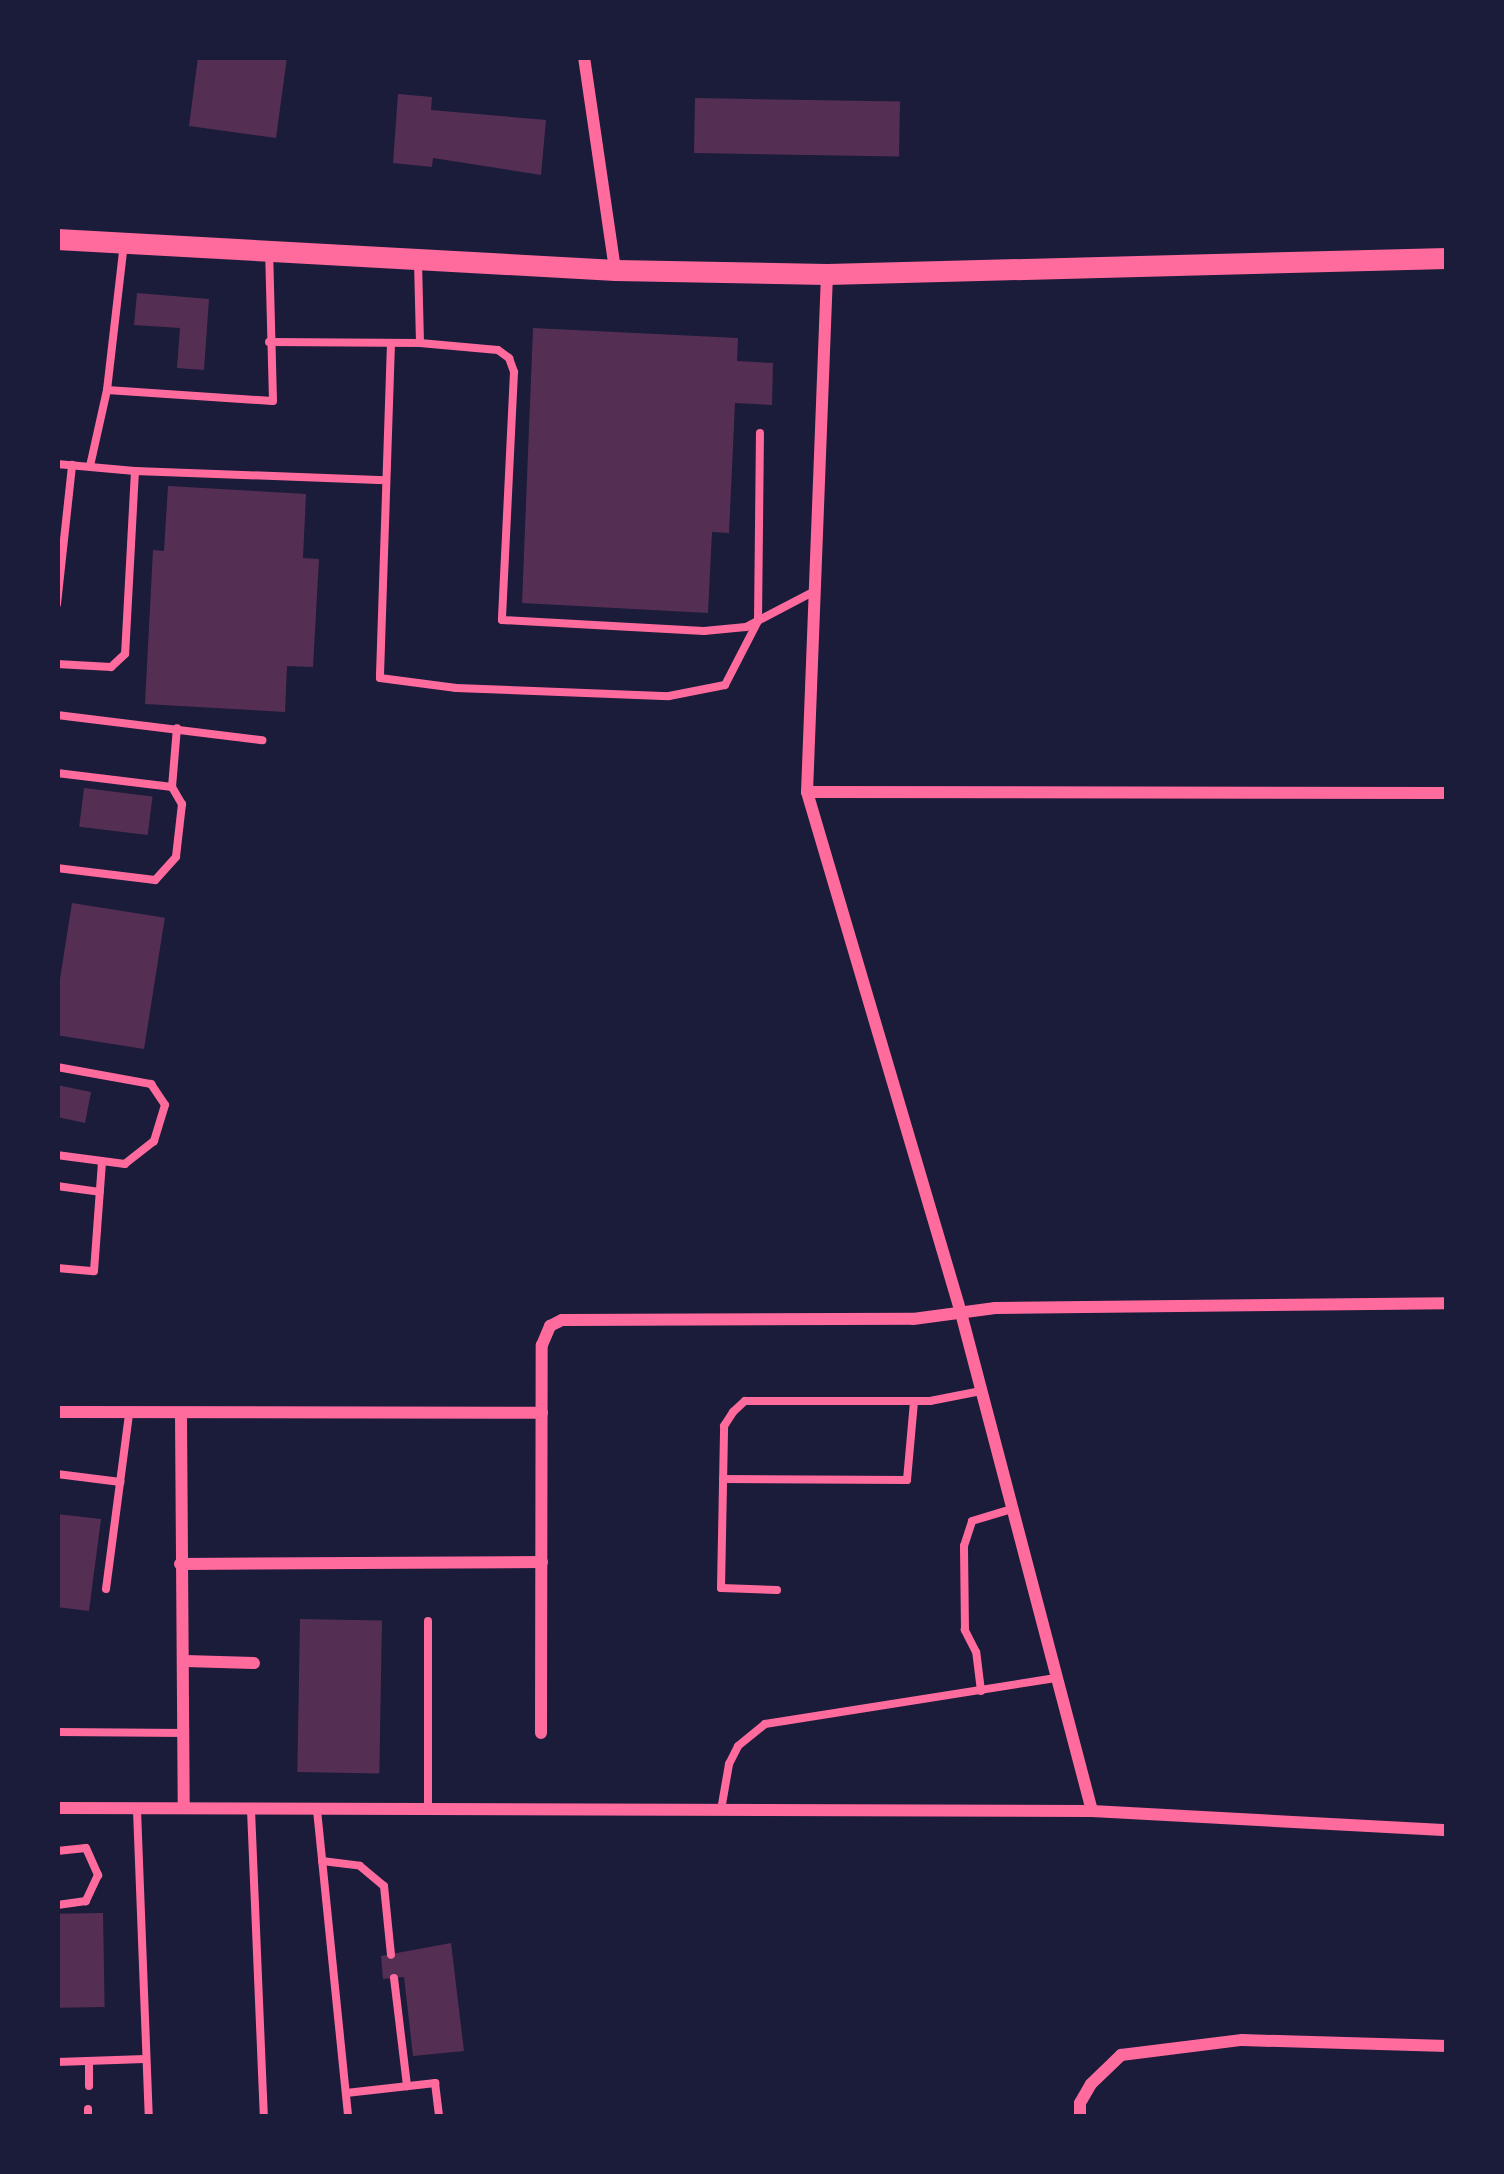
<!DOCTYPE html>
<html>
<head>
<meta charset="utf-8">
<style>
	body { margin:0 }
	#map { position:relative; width:1504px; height:2174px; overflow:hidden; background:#1b1b3a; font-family:"Public Sans",sans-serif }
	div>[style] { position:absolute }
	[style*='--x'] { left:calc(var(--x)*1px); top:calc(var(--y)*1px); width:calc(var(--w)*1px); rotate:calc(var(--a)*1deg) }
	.building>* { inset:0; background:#542f53; transform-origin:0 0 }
	.service>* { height:8px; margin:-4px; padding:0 4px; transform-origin:4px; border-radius:4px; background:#ff6b9d }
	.minor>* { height:12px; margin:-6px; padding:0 6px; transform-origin:6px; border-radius:6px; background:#ff6b9d }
	.secondary>* { height:21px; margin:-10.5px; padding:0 10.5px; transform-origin:10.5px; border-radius:10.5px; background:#ff6b9d }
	span { translate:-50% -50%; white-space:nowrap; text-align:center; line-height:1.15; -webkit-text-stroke:9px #1b1b3a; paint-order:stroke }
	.frame { position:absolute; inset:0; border:60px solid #1b1b3a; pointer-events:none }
</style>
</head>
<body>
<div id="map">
	<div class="building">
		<div style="clip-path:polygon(198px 57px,287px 57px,276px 138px,189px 126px)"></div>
		<div style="clip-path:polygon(398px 94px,432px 97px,431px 110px,546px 120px,541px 175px,433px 158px,432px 167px,393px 163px)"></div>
		<div style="left:695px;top:98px;width:205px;height:55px;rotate:1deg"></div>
		<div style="clip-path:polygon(137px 293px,209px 299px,204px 370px,177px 368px,180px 328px,134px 325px)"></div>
		<div style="clip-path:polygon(533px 328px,738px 338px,737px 361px,773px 363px,772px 405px,735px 403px,729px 533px,712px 532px,708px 613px,522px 603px)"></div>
		<div style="clip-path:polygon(168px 486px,306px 494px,303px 558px,319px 559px,313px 667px,287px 666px,285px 712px,145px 704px,153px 550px,164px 551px)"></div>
		<div style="left:84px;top:788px;width:69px;height:39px;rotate:7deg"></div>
		<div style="left:72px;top:903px;width:94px;height:133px;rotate:9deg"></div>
		<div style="clip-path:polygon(57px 1085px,91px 1092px,85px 1123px,57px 1117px)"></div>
		<div style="clip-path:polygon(57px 1514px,101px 1519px,89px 1611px,57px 1607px)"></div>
		<div style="left:300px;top:1619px;width:82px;height:153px;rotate:1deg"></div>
		<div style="left:103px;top:1913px;width:94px;height:46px;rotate:89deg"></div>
		<div style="clip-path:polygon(451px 1943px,464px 2051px,413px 2056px,404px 1977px,383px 1979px,381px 1956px)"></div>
	</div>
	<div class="service">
		<div style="--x:269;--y:342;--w:151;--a:0.4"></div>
		<div style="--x:420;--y:343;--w:83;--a:-91.4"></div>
		<div style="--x:391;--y:343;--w:335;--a:91.9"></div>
		<div style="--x:380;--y:678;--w:77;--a:7.5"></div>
		<div style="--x:456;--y:688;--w:213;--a:2.2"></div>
		<div style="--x:669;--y:696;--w:57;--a:-11.1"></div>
		<div style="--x:725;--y:685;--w:72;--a:-62.7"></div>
		<div style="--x:758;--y:621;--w:188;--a:-89.4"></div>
		<div style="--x:420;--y:343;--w:78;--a:5.1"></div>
		<div style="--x:498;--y:350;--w:14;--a:36"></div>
		<div style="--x:509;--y:358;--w:15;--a:70"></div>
		<div style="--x:514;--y:372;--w:248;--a:92.8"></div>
		<div style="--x:502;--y:620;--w:202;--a:3.1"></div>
		<div style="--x:704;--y:631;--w:42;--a:-5.4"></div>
		<div style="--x:746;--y:627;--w:76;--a:-27.6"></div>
		<div style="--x:107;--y:390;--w:166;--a:3.8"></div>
		<div style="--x:273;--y:401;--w:150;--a:-91.5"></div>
		<div style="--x:57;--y:464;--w:78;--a:5.1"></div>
		<div style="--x:135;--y:471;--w:183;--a:93.1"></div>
		<div style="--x:125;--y:654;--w:19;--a:137"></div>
		<div style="--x:111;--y:667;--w:54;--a:-176.8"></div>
		<div style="--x:90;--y:466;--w:78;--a:-77.4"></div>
		<div style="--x:107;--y:390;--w:148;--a:-83.4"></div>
		<div style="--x:135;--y:471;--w:250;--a:2.1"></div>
		<div style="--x:57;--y:604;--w:140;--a:-83.8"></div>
		<div style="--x:57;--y:715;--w:207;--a:7"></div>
		<div style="--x:57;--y:773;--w:116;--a:6.9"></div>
		<div style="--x:172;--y:787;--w:20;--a:60"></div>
		<div style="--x:182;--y:804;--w:53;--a:96.5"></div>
		<div style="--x:176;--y:857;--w:31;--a:132"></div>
		<div style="--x:155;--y:880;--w:99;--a:-173"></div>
		<div style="--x:172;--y:787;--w:59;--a:-85.2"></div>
		<div style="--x:57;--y:1067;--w:96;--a:10.3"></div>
		<div style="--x:151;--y:1084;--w:25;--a:56"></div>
		<div style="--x:165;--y:1105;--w:38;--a:107"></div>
		<div style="--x:154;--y:1141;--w:37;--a:142"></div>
		<div style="--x:125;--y:1164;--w:69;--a:-172.5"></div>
		<div style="--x:57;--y:1186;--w:43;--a:7.9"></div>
		<div style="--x:57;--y:1268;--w:37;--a:5"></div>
		<div style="--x:94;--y:1271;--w:110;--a:-85.8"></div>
		<div style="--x:57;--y:1474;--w:64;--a:7.2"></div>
		<div style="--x:723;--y:1479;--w:184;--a:0.3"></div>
		<div style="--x:907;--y:1480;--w:79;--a:-84.9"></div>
		<div style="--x:106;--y:1589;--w:176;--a:-82.5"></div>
		<div style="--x:777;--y:1590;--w:56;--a:-178"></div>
		<div style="--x:721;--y:1588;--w:162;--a:-88.9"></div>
		<div style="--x:724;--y:1426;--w:17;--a:-57"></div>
		<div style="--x:733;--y:1412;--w:16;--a:-43"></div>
		<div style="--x:745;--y:1401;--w:185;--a:0"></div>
		<div style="--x:930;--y:1401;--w:52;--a:-11.1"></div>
		<div style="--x:428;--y:1621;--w:188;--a:90"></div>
		<div style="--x:981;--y:1691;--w:39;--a:-97"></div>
		<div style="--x:976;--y:1652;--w:25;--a:-117"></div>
		<div style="--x:965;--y:1630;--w:84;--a:-90.7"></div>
		<div style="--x:964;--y:1546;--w:26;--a:-72"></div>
		<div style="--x:972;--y:1521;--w:42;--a:-16.7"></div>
		<div style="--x:57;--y:1732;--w:128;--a:0.4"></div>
		<div style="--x:137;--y:1810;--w:307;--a:87.8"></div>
		<div style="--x:251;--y:1810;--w:307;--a:87.6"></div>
		<div style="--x:317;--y:1810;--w:309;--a:84.2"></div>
		<div style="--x:721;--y:1810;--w:47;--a:-80.1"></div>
		<div style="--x:729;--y:1764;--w:20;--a:-63"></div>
		<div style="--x:738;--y:1746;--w:35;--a:-39"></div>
		<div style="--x:765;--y:1724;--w:296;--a:-9"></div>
		<div style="--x:57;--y:1851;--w:29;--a:-6"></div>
		<div style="--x:86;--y:1848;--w:30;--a:66"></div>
		<div style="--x:98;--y:1875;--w:29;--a:115"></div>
		<div style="--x:86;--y:1901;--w:29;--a:172"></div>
		<div style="--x:322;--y:1861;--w:38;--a:7"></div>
		<div style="--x:360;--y:1866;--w:31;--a:40"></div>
		<div style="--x:384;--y:1886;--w:69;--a:84.2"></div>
		<div style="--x:394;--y:1978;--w:109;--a:83.1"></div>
		<div style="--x:57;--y:2062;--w:88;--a:-2"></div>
		<div style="--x:89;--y:2062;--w:24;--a:90"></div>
		<div style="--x:346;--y:2093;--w:90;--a:-6.4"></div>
		<div style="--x:435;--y:2083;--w:34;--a:83"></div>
		<div style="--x:88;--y:2109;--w:8;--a:90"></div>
	</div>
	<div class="minor">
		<div style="--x:584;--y:57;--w:215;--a:81.7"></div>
		<div style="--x:827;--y:274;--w:518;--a:92.21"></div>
		<div style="--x:807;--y:792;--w:543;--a:73.53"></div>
		<div style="--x:961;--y:1313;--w:515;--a:75.26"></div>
		<div style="--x:807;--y:792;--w:640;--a:0.09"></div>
		<div style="--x:57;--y:1412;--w:485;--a:0.1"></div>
		<div style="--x:181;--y:1415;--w:393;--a:89.6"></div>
		<div style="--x:180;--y:1564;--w:362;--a:-0.3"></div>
		<div style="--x:185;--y:1661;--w:69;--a:1.7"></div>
		<div style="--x:541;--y:1733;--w:388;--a:-89.9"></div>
		<div style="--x:542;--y:1345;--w:21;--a:-67"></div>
		<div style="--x:550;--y:1326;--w:13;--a:-27"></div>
		<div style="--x:562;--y:1320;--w:351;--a:-0.2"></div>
		<div style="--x:913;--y:1319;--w:83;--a:-7.6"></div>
		<div style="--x:995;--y:1308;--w:452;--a:-0.6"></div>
		<div style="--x:57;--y:1808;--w:1035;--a:0.17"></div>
		<div style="--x:1092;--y:1811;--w:356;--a:3.1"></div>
		<div style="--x:1080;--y:2117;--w:14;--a:-90"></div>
		<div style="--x:1080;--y:2103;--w:22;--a:-60"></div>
		<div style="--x:1091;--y:2084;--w:42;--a:-44"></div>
		<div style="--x:1121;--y:2055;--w:122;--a:-7.1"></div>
		<div style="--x:1242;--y:2040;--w:205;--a:1.7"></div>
	</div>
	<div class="secondary">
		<div style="--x:57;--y:239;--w:559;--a:3.18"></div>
		<div style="--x:615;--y:270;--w:212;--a:1.1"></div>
		<div style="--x:827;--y:274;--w:620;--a:-1.48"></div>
	</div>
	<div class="frame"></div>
</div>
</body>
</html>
